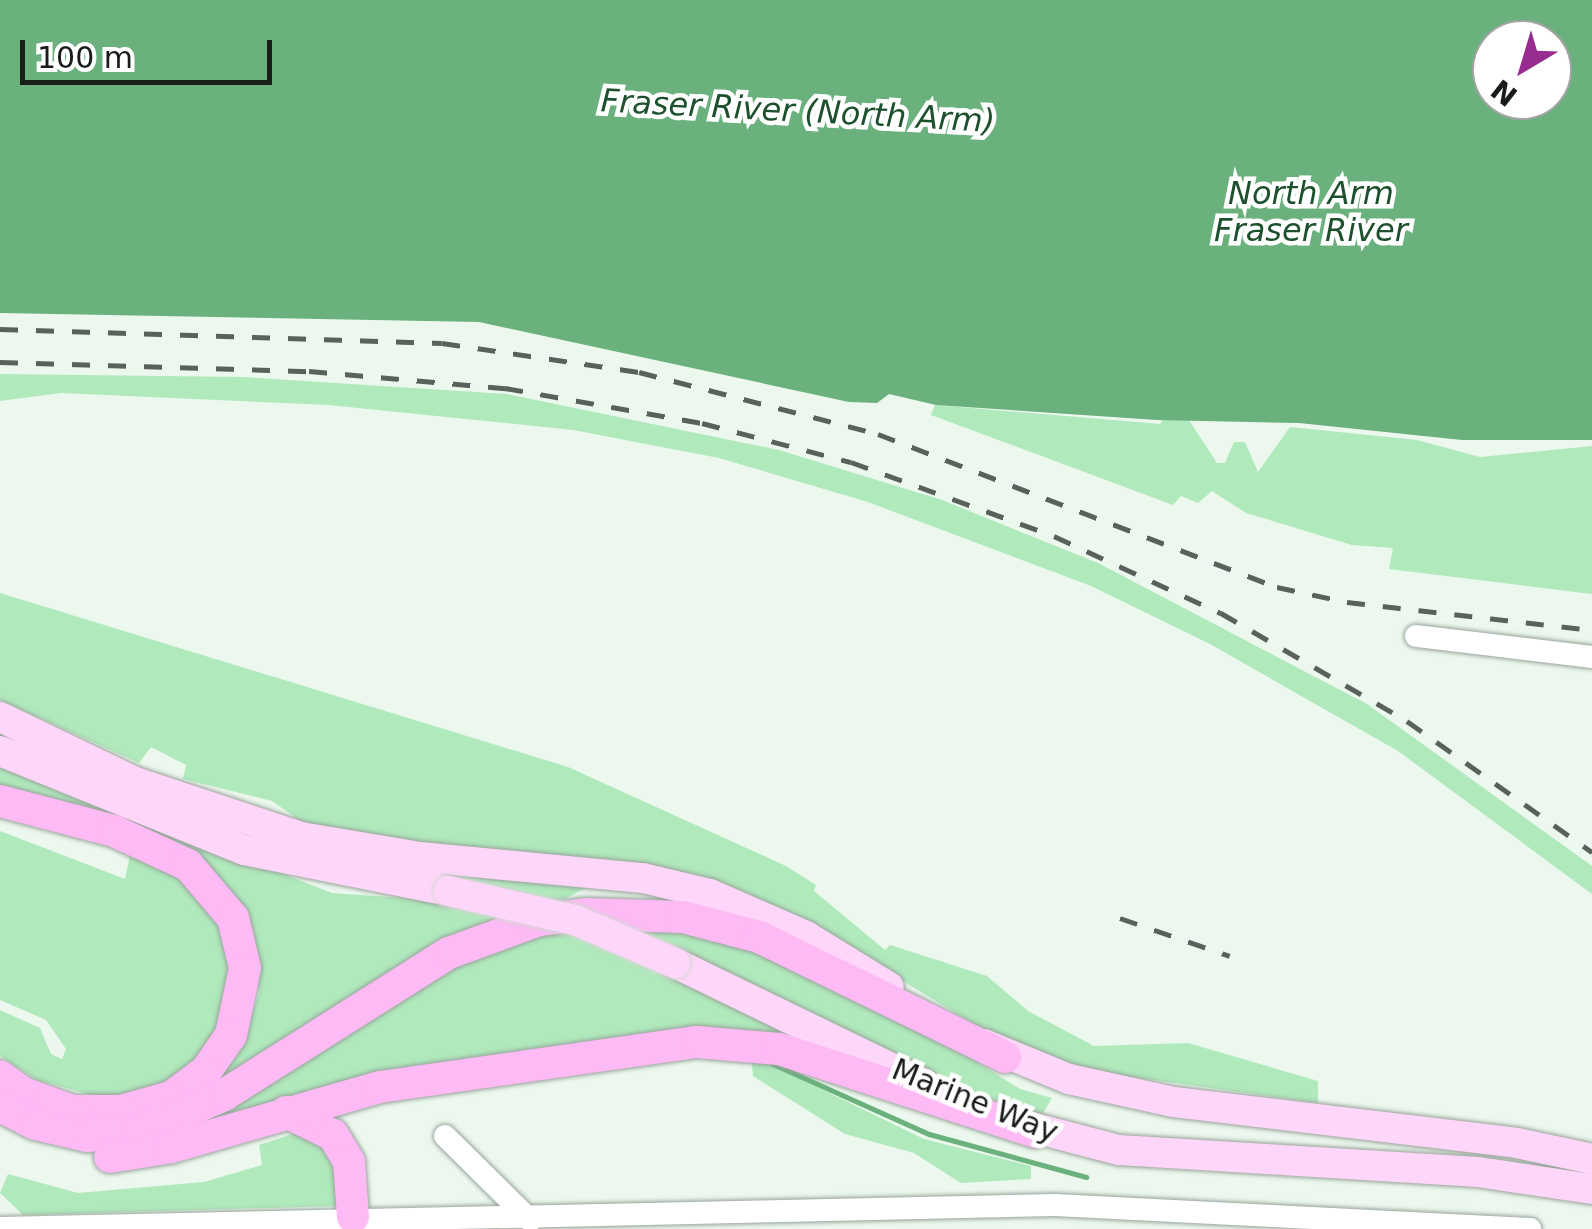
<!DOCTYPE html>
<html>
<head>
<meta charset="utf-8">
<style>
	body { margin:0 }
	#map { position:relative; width:1592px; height:1229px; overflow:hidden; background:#ecf8ee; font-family:"DejaVu Sans",sans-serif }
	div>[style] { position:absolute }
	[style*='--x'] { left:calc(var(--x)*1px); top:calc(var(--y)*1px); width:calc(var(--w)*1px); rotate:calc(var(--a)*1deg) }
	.green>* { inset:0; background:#afe9bc }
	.water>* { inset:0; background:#6ab17d }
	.stream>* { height:5px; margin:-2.5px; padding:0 2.5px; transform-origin:2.5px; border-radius:2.5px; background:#6ab17d }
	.roads { filter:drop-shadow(0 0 2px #99a49b) drop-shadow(0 0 2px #99a49b) }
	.minor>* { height:22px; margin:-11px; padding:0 11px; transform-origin:11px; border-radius:11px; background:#fff }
	.major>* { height:30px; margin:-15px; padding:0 15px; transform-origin:15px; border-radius:15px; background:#fed6f9 }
	.highway>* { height:32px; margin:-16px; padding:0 16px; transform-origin:16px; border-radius:16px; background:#fdbaf5 }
	.rail>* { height:5px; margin-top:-2.5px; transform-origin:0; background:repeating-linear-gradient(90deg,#5a605b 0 18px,transparent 0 36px) }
	.bridges { filter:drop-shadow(0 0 2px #d6d6d6) drop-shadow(0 0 2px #d6d6d6) }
	.major-bridge>* { height:30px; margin:-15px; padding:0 15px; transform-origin:15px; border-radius:15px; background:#fed6f9 }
	span { translate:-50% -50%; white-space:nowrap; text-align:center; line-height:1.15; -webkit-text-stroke:9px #fff; paint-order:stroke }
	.street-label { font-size:30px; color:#191d1a }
	.water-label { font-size:32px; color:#1d512e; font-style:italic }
	.north { position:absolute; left:1472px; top:20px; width:100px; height:100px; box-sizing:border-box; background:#fff; border:2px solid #a3a5a3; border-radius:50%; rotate:218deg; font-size:28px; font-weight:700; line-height:40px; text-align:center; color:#191d1a }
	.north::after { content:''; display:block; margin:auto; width:35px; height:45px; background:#972d90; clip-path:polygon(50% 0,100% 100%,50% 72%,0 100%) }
	.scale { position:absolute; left:20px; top:40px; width:252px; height:45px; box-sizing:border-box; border:5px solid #191d1a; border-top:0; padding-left:12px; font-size:30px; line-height:35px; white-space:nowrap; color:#191d1a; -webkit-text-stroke:8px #fff; paint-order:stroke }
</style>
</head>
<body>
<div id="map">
	<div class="green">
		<div style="clip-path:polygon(0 374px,244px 377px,507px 394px,779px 450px,942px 500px,1098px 563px,1367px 704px,1592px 866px,1592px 894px,1398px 751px,1210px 644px,1091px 586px,868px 502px,719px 458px,573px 430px,329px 405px,61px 393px,0 401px)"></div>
		<div style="clip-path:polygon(935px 405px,1160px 424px,1167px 413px,1183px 411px,1217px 463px,1225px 463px,1234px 442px,1245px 442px,1258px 472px,1290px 427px,1417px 440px,1480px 457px,1592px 446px,1592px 594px,1389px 569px,1393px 548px,1352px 545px,1246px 513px,1212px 491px,1198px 503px,1181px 496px,1173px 505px,931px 415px)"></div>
		<div style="clip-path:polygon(0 593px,568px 767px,786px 866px,816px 885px,814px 891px,885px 950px,890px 945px,987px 976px,1028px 1011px,1094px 1046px,1188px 1043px,1318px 1081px,1318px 1103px,1095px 1072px,994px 1036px,833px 939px,623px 863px,382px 838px,302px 822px,272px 801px,183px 779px,186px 765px,151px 747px,139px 763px,0 700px)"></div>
		<div style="clip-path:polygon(0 726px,140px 792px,591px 885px,213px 1087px,248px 1028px,259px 993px,256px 950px,240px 907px,0 788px,0 763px,332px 893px,432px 900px,272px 849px,0 741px)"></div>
		<div style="clip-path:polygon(0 831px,125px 879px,131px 850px,174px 872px,222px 926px,233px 985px,219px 1035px,175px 1081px,105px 1099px,37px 1080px,0 1056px,0 1010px,40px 1028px,51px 1054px,62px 1059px,66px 1049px,46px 1020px,0 1000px)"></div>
		<div style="clip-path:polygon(549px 928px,715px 934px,933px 1035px,1020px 1089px,1052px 1098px,1042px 1115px,803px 1041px,192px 1130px,404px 988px)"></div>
		<div style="clip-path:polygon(751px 1055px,924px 1139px,1031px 1166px,1031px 1179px,961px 1183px,914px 1153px,845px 1134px,753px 1076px)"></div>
		<div style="clip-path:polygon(296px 1133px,331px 1150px,339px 1206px,23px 1215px,0 1193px,8px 1174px,78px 1193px,204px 1182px,262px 1165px,259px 1145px)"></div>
	</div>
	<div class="water">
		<div style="clip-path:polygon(evenodd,0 0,1592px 0,1592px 440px,1462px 440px,1299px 423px,1157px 420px,936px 405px,889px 394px,877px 403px,849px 402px,479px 322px,0 313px,0 0,1492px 40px,1552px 40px,1552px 100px,1492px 100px,1492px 40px)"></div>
	</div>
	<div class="stream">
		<div style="--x:773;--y:1064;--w:171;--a:24.2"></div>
		<div style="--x:929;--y:1134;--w:163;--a:15.3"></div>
	</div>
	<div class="roads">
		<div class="minor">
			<div style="--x:1416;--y:636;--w:177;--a:6.8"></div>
			<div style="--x:445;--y:1136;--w:120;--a:44.7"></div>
			<div style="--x:0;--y:1228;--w:1055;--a:-1.25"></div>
			<div style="--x:1055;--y:1205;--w:476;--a:2.9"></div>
		</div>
		<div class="major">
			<div style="--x:0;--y:717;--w:150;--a:25.7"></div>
			<div style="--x:135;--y:782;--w:175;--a:18.3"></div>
			<div style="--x:301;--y:837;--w:121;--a:9.5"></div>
			<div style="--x:420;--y:857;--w:224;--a:5.4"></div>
			<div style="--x:643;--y:878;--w:69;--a:13.4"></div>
			<div style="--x:710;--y:894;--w:105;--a:23.6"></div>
			<div style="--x:806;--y:936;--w:97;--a:31.6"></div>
			<div style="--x:0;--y:751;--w:263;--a:22.1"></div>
			<div style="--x:244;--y:850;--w:209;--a:11.3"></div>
			<div style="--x:675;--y:963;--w:277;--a:25.9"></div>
			<div style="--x:984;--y:1044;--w:92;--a:22.4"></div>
			<div style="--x:1069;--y:1079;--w:107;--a:12.4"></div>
			<div style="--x:1174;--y:1102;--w:345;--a:6.8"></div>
			<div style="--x:1517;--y:1143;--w:77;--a:12"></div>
			<div style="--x:1012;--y:1122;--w:111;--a:14.7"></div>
			<div style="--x:1119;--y:1150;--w:360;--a:3.5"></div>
			<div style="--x:1478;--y:1172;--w:115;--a:8.5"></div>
		</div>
		<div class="highway">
			<div style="--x:0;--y:801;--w:118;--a:14.7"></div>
			<div style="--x:114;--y:831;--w:81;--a:24.7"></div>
			<div style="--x:188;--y:865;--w:70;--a:49.7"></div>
			<div style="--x:233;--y:918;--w:51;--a:76.5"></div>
			<div style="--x:245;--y:968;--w:68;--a:101.8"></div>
			<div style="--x:231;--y:1035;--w:44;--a:124.8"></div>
			<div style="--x:206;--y:1071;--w:44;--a:143.4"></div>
			<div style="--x:171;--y:1097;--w:52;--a:164.4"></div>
			<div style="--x:121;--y:1111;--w:48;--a:180"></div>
			<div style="--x:73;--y:1111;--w:53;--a:-160.2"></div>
			<div style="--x:23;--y:1093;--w:29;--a:-144"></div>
			<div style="--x:0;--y:1106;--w:39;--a:27"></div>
			<div style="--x:35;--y:1124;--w:53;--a:13"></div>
			<div style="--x:87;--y:1136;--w:54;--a:-5.3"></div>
			<div style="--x:141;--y:1131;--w:90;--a:-23.4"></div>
			<div style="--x:224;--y:1095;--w:266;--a:-32.3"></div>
			<div style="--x:449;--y:953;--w:96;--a:-20.1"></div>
			<div style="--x:539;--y:920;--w:48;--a:-7.1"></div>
			<div style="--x:587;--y:914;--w:96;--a:1.8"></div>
			<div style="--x:683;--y:917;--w:79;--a:14.7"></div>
			<div style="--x:759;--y:937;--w:274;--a:26"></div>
			<div style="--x:286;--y:1112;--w:52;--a:26.1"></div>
			<div style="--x:333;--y:1135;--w:31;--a:59"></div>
			<div style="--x:349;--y:1162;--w:55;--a:85.8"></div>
			<div style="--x:110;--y:1157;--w:63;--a:-9.2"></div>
			<div style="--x:172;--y:1147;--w:216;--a:-16.1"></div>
			<div style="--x:380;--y:1087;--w:320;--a:-8.1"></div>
			<div style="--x:697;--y:1042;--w:82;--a:4.9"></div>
			<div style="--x:779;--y:1049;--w:270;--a:17.9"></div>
		</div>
	</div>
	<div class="rail">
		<div style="--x:0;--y:329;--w:442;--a:1.8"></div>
		<div style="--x:442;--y:343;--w:199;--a:8.4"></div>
		<div style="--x:639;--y:372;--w:247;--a:14.5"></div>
		<div style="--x:878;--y:434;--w:427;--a:21"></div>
		<div style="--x:1277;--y:587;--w:72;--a:12.1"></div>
		<div style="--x:1347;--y:602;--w:247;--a:6.5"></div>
		<div style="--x:0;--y:362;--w:309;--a:1.7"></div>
		<div style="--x:309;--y:371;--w:197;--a:5"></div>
		<div style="--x:505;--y:388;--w:200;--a:10.1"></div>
		<div style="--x:702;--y:423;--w:154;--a:14.7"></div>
		<div style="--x:851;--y:462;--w:216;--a:20"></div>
		<div style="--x:1054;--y:536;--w:184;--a:24.8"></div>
		<div style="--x:1221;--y:613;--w:215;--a:30.1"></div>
		<div style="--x:1407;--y:721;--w:227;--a:35.3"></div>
		<div style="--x:1120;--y:918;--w:116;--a:19.1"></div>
	</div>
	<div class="bridges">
		<div class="major-bridge">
			<div style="--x:449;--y:891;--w:129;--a:13"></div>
			<div style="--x:575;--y:920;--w:109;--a:23.3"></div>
		</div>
	</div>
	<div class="street-label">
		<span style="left:975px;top:1101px;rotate:22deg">Marine Way</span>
	</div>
	<div class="water-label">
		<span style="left:798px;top:111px;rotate:3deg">Fraser River (North Arm)</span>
		<span style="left:1311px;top:212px">North Arm<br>Fraser River</span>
	</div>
	<div class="north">N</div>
	<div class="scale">100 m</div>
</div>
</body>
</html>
